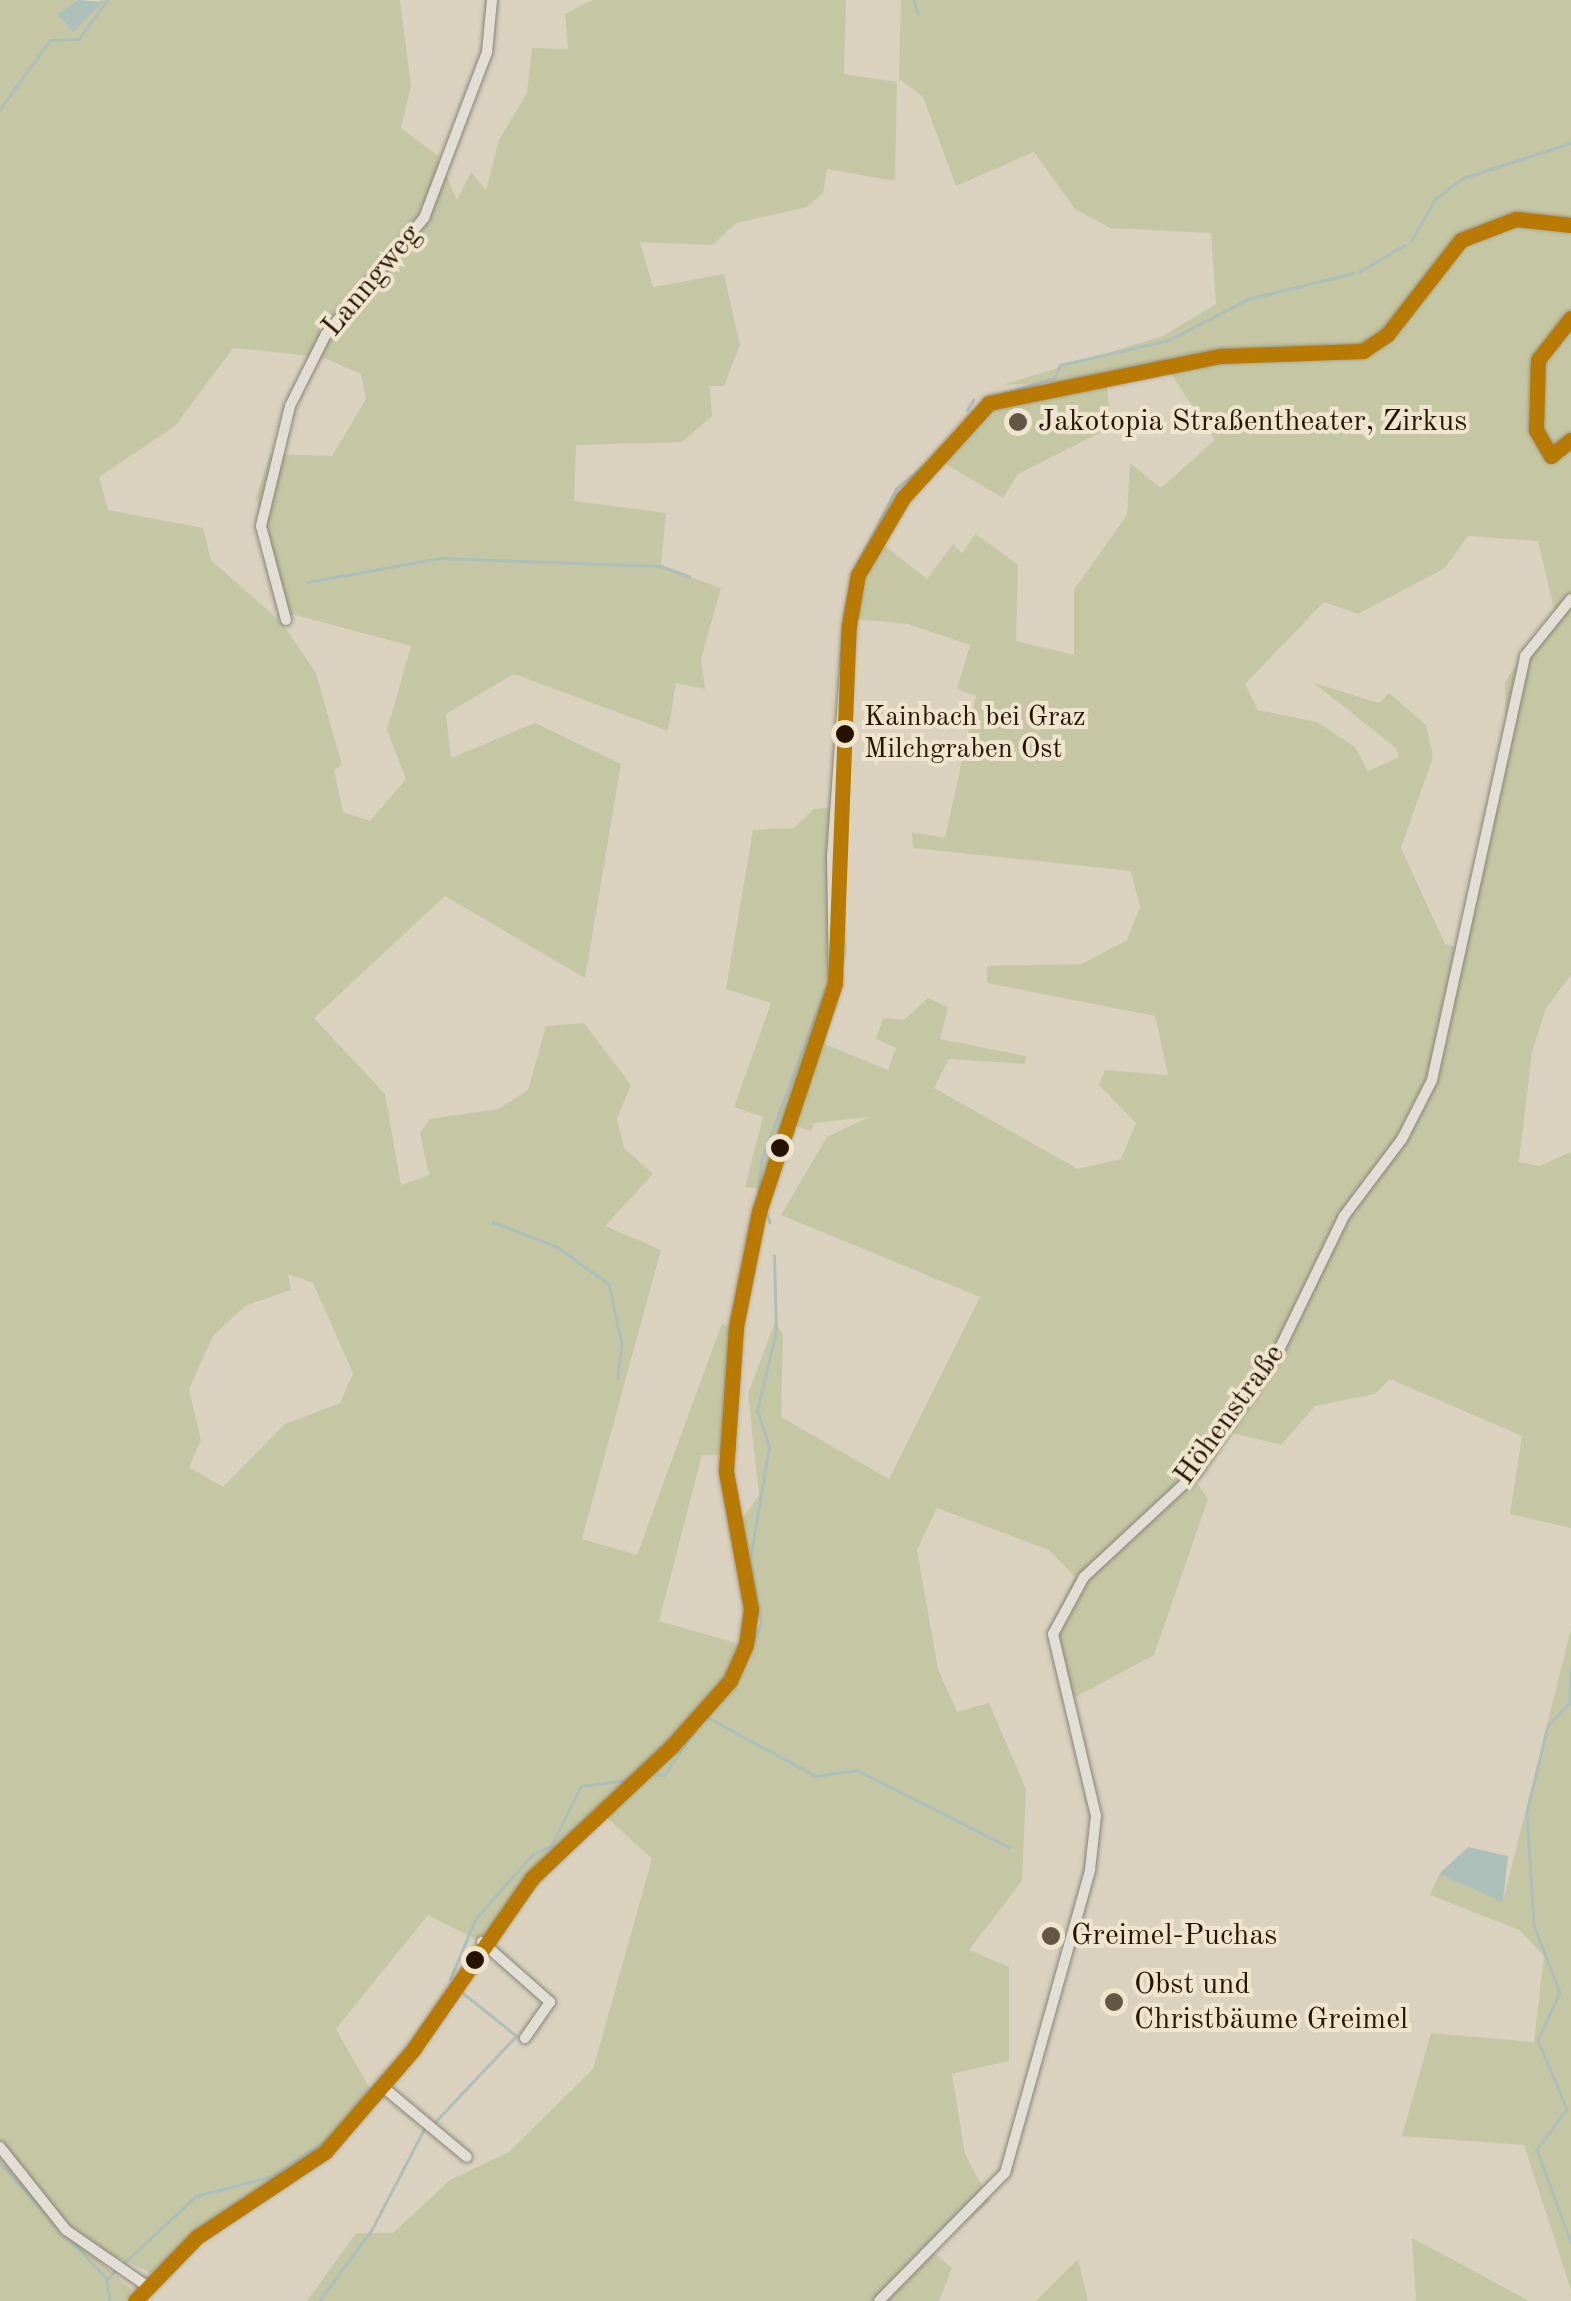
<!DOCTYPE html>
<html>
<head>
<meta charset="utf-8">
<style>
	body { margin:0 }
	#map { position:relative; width:1571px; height:2301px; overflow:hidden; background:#dad2bf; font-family:"Old Standard TT",serif }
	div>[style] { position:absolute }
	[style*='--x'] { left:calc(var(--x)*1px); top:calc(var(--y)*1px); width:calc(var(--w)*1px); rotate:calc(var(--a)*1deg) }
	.green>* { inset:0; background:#c5c7a4 }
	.water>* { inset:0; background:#adbfb9 }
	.stream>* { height:2.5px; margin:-1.25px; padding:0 1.25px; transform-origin:1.25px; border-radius:1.25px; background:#adbfb9 }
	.roads { filter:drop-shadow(0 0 2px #8a8376) drop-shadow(0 0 2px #8a8376) }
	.minor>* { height:10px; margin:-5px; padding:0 5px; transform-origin:5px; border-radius:5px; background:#e2ded5 }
	.major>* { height:12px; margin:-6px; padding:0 6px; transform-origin:6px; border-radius:6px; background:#ddd8cd }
	.bus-1>* { height:15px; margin:-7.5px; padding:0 7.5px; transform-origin:7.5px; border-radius:7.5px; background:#b87a00 }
	.dots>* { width:28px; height:28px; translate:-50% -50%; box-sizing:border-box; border:5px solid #efe4ce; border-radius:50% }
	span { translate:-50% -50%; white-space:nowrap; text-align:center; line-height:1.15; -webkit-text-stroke:8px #efe4ce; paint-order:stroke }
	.bus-label { font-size:28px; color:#251301 }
	.left { translate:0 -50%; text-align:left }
	.street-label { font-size:30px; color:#251301 }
	.poi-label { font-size:30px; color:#251301 }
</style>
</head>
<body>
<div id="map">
	<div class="green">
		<div style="clip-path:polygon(evenodd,0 0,78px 0,57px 14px,73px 32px,101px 0,400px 0,411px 86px,401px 128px,437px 155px,457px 200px,471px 172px,486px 190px,499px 140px,527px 93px,532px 48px,568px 49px,565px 14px,592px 0,846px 0,844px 74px,897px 82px,895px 181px,827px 169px,823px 193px,807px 207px,736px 223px,713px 245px,640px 242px,653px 287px,724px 274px,740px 345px,724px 386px,710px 386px,712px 416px,682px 442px,576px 445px,574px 501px,666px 513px,661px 566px,721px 588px,701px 659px,705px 689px,676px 683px,668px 731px,514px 674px,446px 714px,451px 758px,535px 723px,621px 764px,585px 978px,445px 896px,314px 1018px,385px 1094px,401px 1185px,429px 1175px,420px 1133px,430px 1119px,498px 1109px,528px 1090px,546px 1026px,584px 1023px,631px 1085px,617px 1119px,624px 1148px,653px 1174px,605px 1226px,661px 1250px,582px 1539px,637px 1555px,722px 1323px,742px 1339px,730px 1455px,702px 1455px,659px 1621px,750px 1647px,761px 1623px,742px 1519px,759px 1495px,748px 1394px,775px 1322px,783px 1335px,781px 1417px,889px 1479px,980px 1297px,781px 1215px,827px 1137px,869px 1117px,814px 1123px,811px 1131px,784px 1122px,760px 1189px,745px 1187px,763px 1117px,734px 1107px,771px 1003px,726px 989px,753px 830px,794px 828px,814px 809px,844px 806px,847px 954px,820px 1042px,888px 1070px,896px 1048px,876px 1039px,883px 1018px,904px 1020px,928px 998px,948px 1007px,940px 1039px,1026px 1056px,1025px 1064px,949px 1059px,934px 1088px,1078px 1169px,1121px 1159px,1136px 1123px,1099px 1085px,1105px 1070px,1168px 1075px,1155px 1016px,987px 983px,987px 966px,1082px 964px,1127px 940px,1140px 907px,1131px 871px,913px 848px,912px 832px,945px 838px,976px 696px,957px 689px,970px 645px,908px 624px,855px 619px,879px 541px,927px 579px,953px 544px,962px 553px,976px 534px,1018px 565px,1016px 641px,1074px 655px,1074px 590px,1127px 515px,1130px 463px,1161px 488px,1215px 440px,1171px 374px,1107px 385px,1111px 427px,1018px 474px,1003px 498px,932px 456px,989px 403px,1067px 381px,1002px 385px,1163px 336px,1216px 304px,1211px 233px,1110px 228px,1075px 209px,1034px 152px,956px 186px,923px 97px,899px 79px,901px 0,1571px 0,1571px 975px,1546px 1008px,1532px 1052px,1519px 1162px,1539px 1166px,1571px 1152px,1571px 1528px,1510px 1514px,1522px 1436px,1390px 1379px,1375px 1394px,1315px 1406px,1281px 1445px,1224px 1431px,1190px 1472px,1208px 1499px,1154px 1655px,1068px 1701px,1048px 1630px,1075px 1577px,1049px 1550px,937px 1508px,917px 1550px,938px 1669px,957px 1712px,989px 1703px,1026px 1789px,1022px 1881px,969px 1950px,1009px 1967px,1009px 2061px,952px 2074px,965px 2154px,990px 2201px,932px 2251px,952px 2268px,939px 2301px,307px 2301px,356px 2233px,393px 2233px,450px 2180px,509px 2152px,593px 2069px,652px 1859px,604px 1815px,485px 1944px,428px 1915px,336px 2029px,378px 2103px,330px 2156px,230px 2207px,151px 2273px,68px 2234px,132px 2290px,125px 2301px,0 2301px,0 0,233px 348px,322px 357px,361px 374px,366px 399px,332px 456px,270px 454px,256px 498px,288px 613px,411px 646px,387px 730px,406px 779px,370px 821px,343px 812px,334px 770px,342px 765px,316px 673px,282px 623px,211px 560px,203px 528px,108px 510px,99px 477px,175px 426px,233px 348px,0 0,1468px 536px,1538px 541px,1554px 609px,1505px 682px,1506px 760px,1465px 950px,1445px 944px,1401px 848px,1433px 757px,1426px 725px,1389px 693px,1379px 703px,1314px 683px,1396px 748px,1399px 757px,1368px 771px,1355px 747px,1317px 722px,1258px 710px,1245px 684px,1324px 602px,1358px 614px,1445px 568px,1468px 536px,0 0,288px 1274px,313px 1283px,353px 1373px,340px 1403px,285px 1424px,223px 1487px,189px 1467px,201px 1440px,189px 1389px,213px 1336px,245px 1306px,291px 1290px,288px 1274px)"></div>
		<div style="clip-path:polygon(1571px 1629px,1571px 2290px,1524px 2145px,1402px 2136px,1431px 2033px,1534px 2042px,1544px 1956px,1519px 1930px,1430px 1895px,1439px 1874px,1503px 1901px)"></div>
		<div style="clip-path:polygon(1412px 2238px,1459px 2263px,1529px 2301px,1416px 2301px)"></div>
		<div style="clip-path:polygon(1078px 2259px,1088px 2301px,1036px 2301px)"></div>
	</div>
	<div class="water">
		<div style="clip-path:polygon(78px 0,103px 2px,73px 32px,57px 14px)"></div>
		<div style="clip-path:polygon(1468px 1847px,1508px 1856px,1503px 1902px,1439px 1874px)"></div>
	</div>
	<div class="stream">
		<div style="--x:914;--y:0;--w:14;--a:73"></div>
		<div style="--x:0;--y:109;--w:85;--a:-54.1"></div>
		<div style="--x:50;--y:40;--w:29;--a:-2"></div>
		<div style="--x:79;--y:39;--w:48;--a:-54.3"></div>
		<div style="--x:1411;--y:241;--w:48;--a:-60.3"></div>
		<div style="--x:1435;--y:199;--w:35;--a:-37"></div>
		<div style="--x:1463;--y:178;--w:114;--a:-18"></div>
		<div style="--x:1359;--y:272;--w:53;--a:-30.4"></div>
		<div style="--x:983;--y:399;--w:74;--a:-16.5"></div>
		<div style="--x:1054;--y:378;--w:14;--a:-65"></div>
		<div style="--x:1060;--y:365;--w:112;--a:-12.9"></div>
		<div style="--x:1169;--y:340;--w:89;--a:-27.4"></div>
		<div style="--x:1248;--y:299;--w:108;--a:-13.9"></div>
		<div style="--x:967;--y:410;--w:12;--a:-59"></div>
		<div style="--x:858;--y:562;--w:82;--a:-62.5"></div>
		<div style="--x:896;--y:489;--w:40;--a:-41"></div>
		<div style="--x:308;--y:582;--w:134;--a:-10.3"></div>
		<div style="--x:440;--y:558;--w:221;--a:2.1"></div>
		<div style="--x:661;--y:566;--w:30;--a:20"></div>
		<div style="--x:843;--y:617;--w:39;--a:-78"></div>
		<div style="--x:840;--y:666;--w:28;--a:-86"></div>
		<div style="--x:827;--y:886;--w:97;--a:-87"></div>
		<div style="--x:758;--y:1196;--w:35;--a:-85"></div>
		<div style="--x:761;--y:1161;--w:195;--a:-69.6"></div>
		<div style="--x:766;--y:1211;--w:12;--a:70"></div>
		<div style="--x:493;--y:1222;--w:67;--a:20.9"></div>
		<div style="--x:556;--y:1246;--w:65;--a:35.6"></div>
		<div style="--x:609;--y:1284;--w:61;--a:77.8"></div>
		<div style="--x:622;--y:1344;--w:35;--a:97"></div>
		<div style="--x:752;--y:1644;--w:23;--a:-67"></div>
		<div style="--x:761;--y:1623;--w:65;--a:-99.8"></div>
		<div style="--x:750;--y:1559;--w:114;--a:-80.4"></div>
		<div style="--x:769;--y:1447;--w:38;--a:-108"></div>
		<div style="--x:757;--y:1411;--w:82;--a:-76.6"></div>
		<div style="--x:776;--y:1331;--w:75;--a:-91.5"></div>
		<div style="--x:1571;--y:1669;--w:34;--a:92"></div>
		<div style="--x:1570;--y:1703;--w:32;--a:134"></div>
		<div style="--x:1548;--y:1726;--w:89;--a:103.6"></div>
		<div style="--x:1527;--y:1813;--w:112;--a:86.4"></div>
		<div style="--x:1534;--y:1925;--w:73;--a:69.1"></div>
		<div style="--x:1560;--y:1993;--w:52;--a:115.1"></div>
		<div style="--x:1538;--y:2040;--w:75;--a:67.2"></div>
		<div style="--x:1567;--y:2109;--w:51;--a:126.2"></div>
		<div style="--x:1537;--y:2150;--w:98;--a:69.7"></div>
		<div style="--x:707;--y:1717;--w:124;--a:28.4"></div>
		<div style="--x:816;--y:1776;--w:41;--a:-8.3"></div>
		<div style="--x:857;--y:1770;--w:170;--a:26.9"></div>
		<div style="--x:653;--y:1774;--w:11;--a:5"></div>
		<div style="--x:664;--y:1775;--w:56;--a:-55.2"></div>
		<div style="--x:450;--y:1979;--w:66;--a:-66.9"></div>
		<div style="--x:476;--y:1918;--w:86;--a:-48.3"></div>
		<div style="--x:533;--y:1854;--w:20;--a:-24"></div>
		<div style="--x:551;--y:1846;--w:67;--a:-63.4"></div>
		<div style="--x:581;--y:1786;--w:47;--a:-7.3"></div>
		<div style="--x:435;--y:2122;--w:118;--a:-46.7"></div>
		<div style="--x:516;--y:2036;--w:70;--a:-141.3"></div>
		<div style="--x:0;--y:2163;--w:158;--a:47.3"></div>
		<div style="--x:107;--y:2279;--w:22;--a:82"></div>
		<div style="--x:124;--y:2263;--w:98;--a:-42.9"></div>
		<div style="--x:196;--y:2196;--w:79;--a:-14.7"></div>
		<div style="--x:272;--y:2176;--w:69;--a:-33.7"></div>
		<div style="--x:107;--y:2279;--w:11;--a:-45"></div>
		<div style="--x:319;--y:2301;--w:89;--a:-53.6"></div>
		<div style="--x:372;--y:2229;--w:113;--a:-62.5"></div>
	</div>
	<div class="roads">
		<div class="minor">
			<div style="--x:286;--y:620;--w:97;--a:-104.9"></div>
			<div style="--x:261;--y:526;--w:123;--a:-76.4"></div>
			<div style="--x:290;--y:406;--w:80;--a:-63.4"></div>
			<div style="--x:326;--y:334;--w:152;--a:-49.8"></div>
			<div style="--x:424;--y:218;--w:178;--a:-69.2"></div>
			<div style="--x:487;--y:52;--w:52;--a:-84.5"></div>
			<div style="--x:482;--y:1942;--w:91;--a:41.4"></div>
			<div style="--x:550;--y:2002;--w:44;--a:124.8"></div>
			<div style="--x:383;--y:2087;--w:109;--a:39.8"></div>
			<div style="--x:0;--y:2147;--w:106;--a:51.5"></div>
			<div style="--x:66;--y:2230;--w:98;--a:34.7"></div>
			<div style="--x:879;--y:2301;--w:180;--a:-45.5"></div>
			<div style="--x:1005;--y:2173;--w:315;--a:-74.3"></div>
			<div style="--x:1090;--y:1870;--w:54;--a:-83.7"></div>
			<div style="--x:1096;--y:1816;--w:187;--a:-103.3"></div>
			<div style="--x:1053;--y:1634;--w:65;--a:-61.5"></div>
			<div style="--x:1084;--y:1577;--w:153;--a:-42.9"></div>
			<div style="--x:1196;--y:1473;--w:144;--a:-55.8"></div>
			<div style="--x:1277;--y:1354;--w:153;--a:-64.1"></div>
			<div style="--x:1344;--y:1216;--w:96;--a:-53"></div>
			<div style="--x:1402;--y:1139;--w:66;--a:-63"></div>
			<div style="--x:1432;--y:1080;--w:434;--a:-77.6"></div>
			<div style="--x:1525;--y:656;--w:73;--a:-51.1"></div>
		</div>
		<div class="major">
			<div style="--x:1571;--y:318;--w:53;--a:128.2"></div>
			<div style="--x:1538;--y:360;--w:70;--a:91.6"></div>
			<div style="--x:1536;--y:430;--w:30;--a:60"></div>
			<div style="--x:1551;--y:456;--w:26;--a:-39"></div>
			<div style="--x:135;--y:2301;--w:89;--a:-45.9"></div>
			<div style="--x:197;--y:2237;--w:154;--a:-33.6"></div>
			<div style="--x:325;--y:2152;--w:135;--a:-49.2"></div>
			<div style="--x:413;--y:2050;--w:209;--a:-55.3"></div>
			<div style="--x:532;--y:1878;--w:192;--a:-43.3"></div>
			<div style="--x:672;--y:1746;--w:87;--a:-48.3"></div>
			<div style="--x:730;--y:1681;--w:39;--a:-66"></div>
			<div style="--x:746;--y:1645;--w:36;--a:-82"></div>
			<div style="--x:751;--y:1609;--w:140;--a:-100.3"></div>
			<div style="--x:726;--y:1471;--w:144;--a:-86"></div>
			<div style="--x:736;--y:1327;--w:117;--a:-78.7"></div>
			<div style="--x:759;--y:1212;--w:241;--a:-71.6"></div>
			<div style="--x:835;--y:983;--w:126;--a:-90.9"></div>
			<div style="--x:833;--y:857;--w:232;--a:-86"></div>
			<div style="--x:849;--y:626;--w:52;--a:-80"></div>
			<div style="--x:858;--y:575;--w:89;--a:-59.7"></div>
			<div style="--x:903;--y:498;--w:128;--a:-47.8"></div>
			<div style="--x:989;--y:403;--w:237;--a:-11.5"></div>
			<div style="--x:1221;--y:356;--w:142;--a:-2"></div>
			<div style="--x:1363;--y:351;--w:29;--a:-34"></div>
			<div style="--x:1387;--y:335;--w:120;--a:-52.1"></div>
			<div style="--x:1461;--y:240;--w:59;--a:-20.9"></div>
			<div style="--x:1516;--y:219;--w:55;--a:6.2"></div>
		</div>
	</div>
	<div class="bus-1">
		<div style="--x:1571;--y:318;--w:53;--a:128.2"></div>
		<div style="--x:1538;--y:360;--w:70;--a:91.6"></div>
		<div style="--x:1536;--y:430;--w:30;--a:60"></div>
		<div style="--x:1551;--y:456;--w:26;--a:-39"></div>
		<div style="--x:135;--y:2301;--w:89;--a:-45.9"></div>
		<div style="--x:197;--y:2237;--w:154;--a:-33.6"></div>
		<div style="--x:325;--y:2152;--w:135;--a:-49.2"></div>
		<div style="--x:413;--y:2050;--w:209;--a:-55.3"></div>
		<div style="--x:532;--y:1878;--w:192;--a:-43.3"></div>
		<div style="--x:672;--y:1746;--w:87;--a:-48.3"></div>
		<div style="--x:730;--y:1681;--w:39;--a:-66"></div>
		<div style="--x:746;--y:1645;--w:36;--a:-82"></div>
		<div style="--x:751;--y:1609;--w:140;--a:-100.3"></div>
		<div style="--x:726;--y:1471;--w:144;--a:-86"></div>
		<div style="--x:736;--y:1327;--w:117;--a:-78.7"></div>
		<div style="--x:759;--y:1212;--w:241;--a:-71.6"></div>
		<div style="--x:835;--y:983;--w:357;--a:-87.8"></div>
		<div style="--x:849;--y:626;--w:52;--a:-80"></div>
		<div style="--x:858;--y:575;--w:89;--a:-59.7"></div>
		<div style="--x:903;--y:498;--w:128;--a:-47.8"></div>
		<div style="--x:989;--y:403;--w:237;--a:-11.5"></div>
		<div style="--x:1221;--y:356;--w:142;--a:-2"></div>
		<div style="--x:1363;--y:351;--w:29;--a:-34"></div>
		<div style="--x:1387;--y:335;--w:120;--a:-52.1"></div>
		<div style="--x:1461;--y:240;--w:59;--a:-20.9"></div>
		<div style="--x:1516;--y:219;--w:55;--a:6.2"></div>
	</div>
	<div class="dots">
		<div style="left:1018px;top:422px;background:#645644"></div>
		<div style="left:845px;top:734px;background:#251301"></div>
		<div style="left:780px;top:1148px;background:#251301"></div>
		<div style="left:1051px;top:1936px;background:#645644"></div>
		<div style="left:475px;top:1960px;background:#251301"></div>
		<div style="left:1114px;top:2002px;background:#645644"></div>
	</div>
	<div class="bus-label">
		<span class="left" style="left:864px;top:734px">Kainbach bei Graz<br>Milchgraben Ost</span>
	</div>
	<div class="street-label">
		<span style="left:372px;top:281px;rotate:-50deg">Lanngweg</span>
		<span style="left:1230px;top:1415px;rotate:-54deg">Höhenstraße</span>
	</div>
	<div class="poi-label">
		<span class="left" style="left:1038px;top:422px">Jakotopia Straßentheater, Zirkus</span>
		<span class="left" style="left:1071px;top:1936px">Greimel-Puchas</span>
		<span class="left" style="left:1134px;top:2002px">Obst und<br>Christbäume Greimel</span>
	</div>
</div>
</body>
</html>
